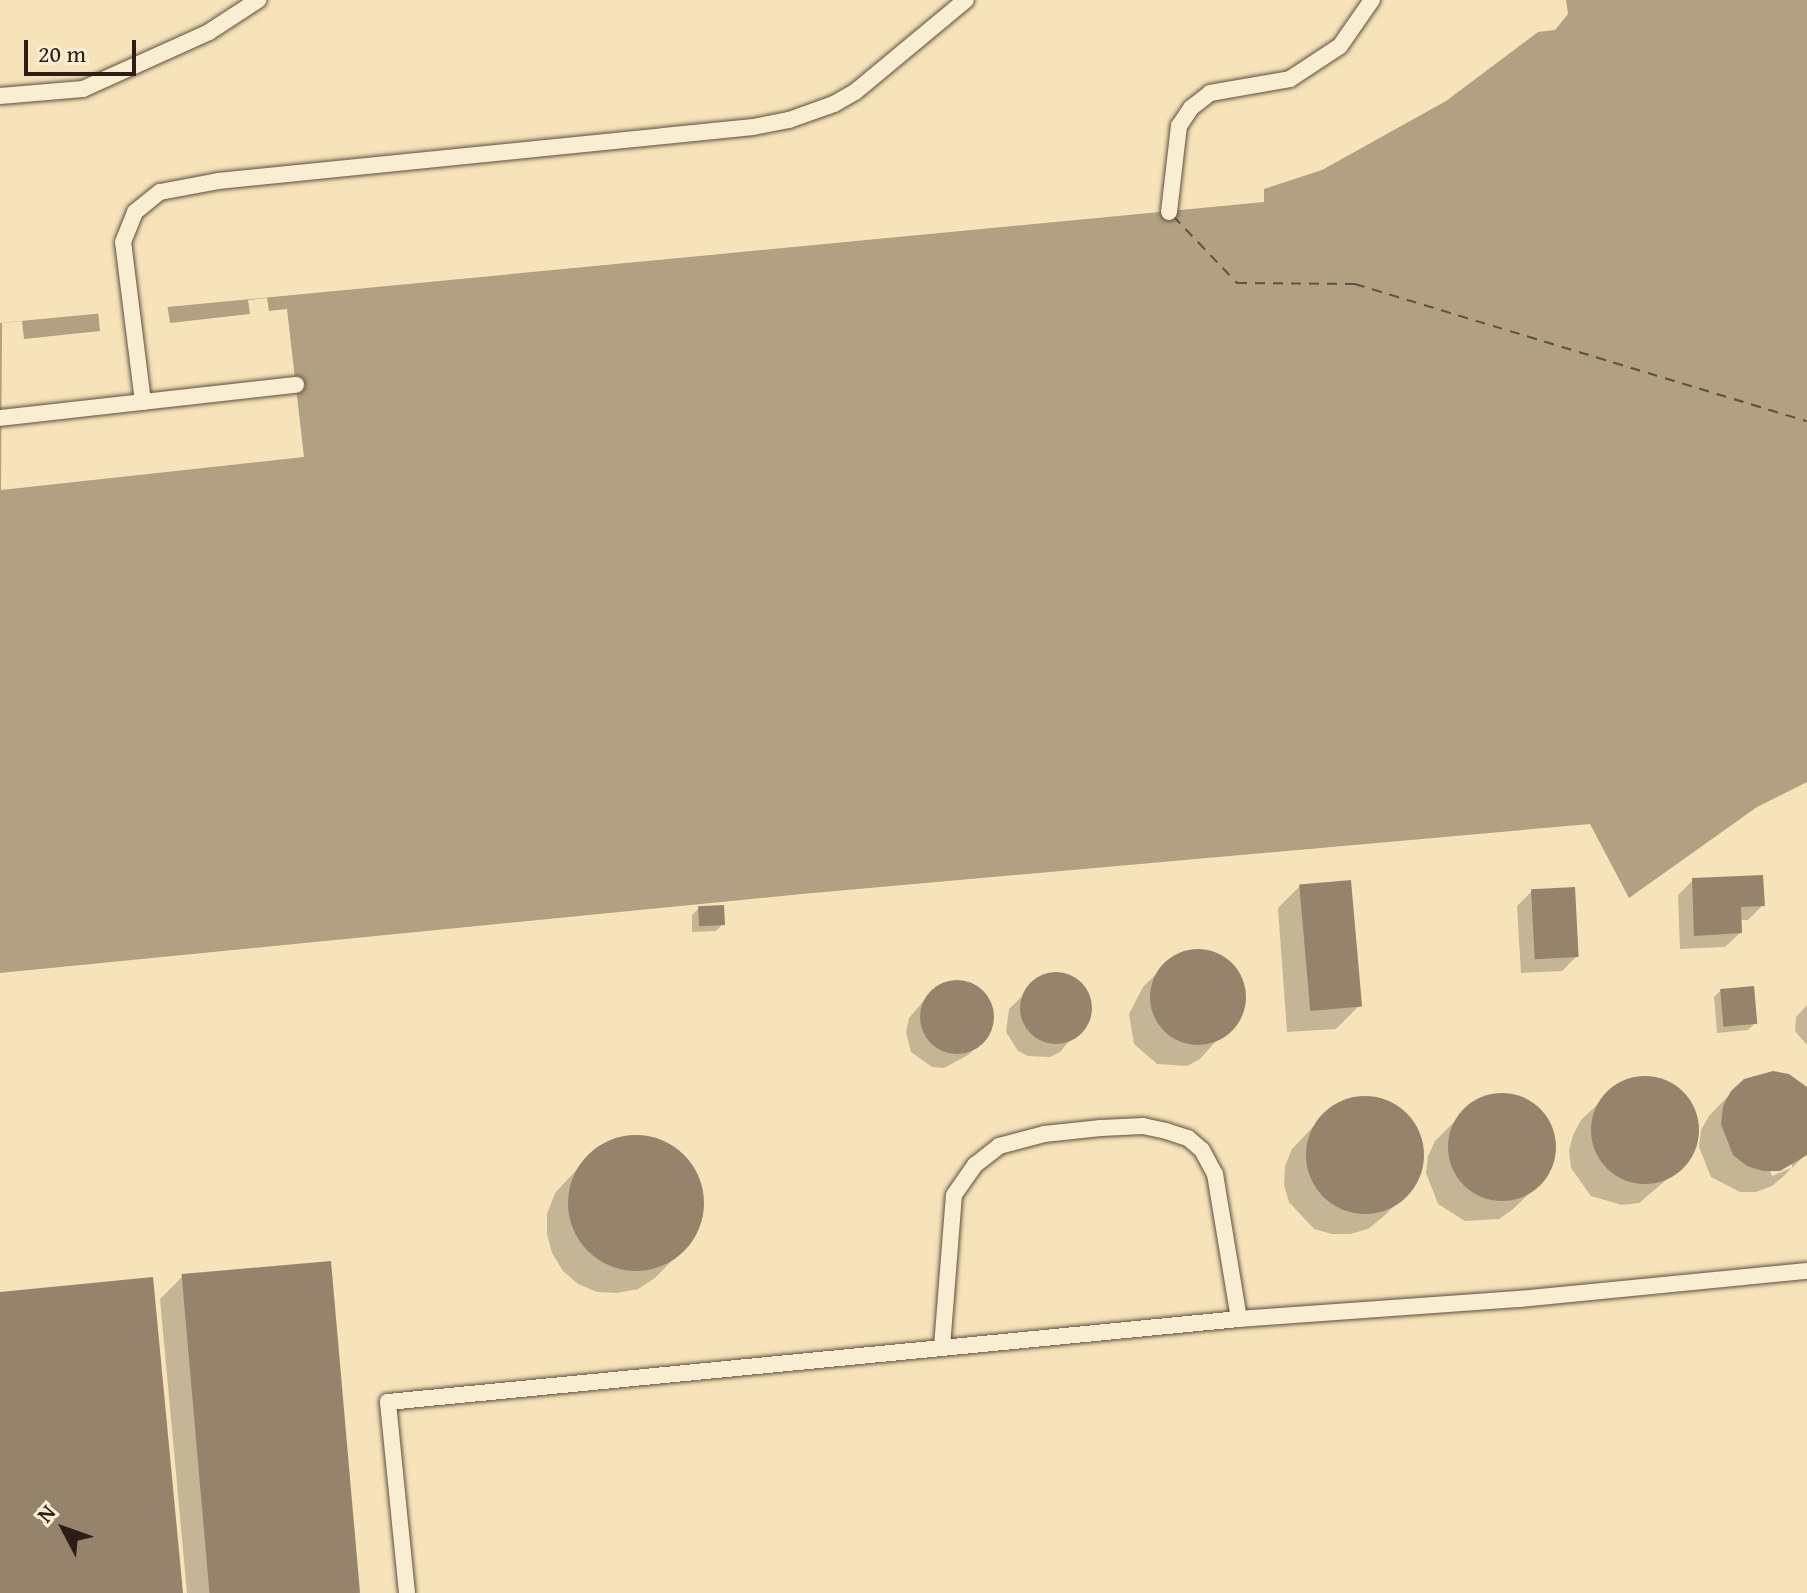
<!DOCTYPE html>
<html>
<head>
<meta charset="utf-8">
<style>
	body { margin:0 }
	#map { position:relative; width:1807px; height:1593px; overflow:hidden; background:#f6e3b9; font-family:"Gentium Book Plus",serif }
	div>[style] { position:absolute }
	[style*='--x'] { left:calc(var(--x)*1px); top:calc(var(--y)*1px); width:calc(var(--w)*1px); rotate:calc(var(--a)*1deg) }
	.water>* { inset:0; background:#b1a082 }
	.pier>* { inset:0; background:#f6e3b9 }
	.shadow>* { inset:0; background:#0003 }
	.ferry>* { height:2px; margin-top:-1px; transform-origin:0; background:repeating-linear-gradient(90deg,#615142 0 10px,transparent 0 18px) }
	.building>* { inset:0; background:#95846b; transform-origin:0 0 }
	.round { border-radius:50% }
	.roads { filter:drop-shadow(0 0 2px #5e4e40) drop-shadow(0 0 2px #5e4e40) }
	.service>* { height:16px; margin:-8px; padding:0 8px; transform-origin:8px; border-radius:8px; background:#f9edd2 }
	span { translate:-50% -50%; white-space:nowrap; text-align:center; line-height:1.15; -webkit-text-stroke:8px #f9edd2; paint-order:stroke }
	.north { position:absolute; left:24px; top:1489px; width:80px; height:80px; -webkit-text-stroke:6px #f9edd2; paint-order:stroke; rotate:311deg; font-size:22px; font-weight:700; line-height:32px; text-align:center; color:#2c1d17 }
	.north::after { content:''; display:block; margin:auto; width:28px; height:36px; background:#2c1d17; clip-path:polygon(50% 0,100% 100%,50% 72%,0 100%) }
	.scale { position:absolute; left:24px; top:40px; width:112px; height:36px; box-sizing:border-box; border:4px solid #2c1d17; border-top:0; padding-left:10px; font-size:24px; line-height:28px; white-space:nowrap; color:#2c1d17; -webkit-text-stroke:6px #f9edd2; paint-order:stroke }
</style>
</head>
<body>
<div id="map">
	<div class="water">
		<div style="clip-path:polygon(1566px 0,1807px 0,1807px 782px,1757px 807px,1629px 898px,1590px 824px,802px 894px,0 973px,0 323px,1264px 202px,1264px 189px,1322px 170px,1446px 101px,1538px 32px,1555px 30px,1568px 14px)"></div>
	</div>
	<div class="pier">
		<div style="clip-path:polygon(267px 298px,269px 311px,287px 309px,304px 457px,1px 490px,2px 323px,22px 321px,24px 339px,100px 331px,98px 310px,167px 303px,170px 323px,250px 314px,248px 300px)"></div>
	</div>
	<div class="shadow">
		<div style="clip-path:polygon(1693px 880px,1763px 905px,1748px 920px,1739px 920px,1740px 933px,1725px 947px,1680px 949px,1678px 895px)"></div>
		<div style="clip-path:polygon(1300px 886px,1359px 1006px,1336px 1029px,1287px 1032px,1278px 908px)"></div>
		<div style="clip-path:polygon(1532px 891px,1577px 956px,1562px 971px,1521px 973px,1517px 906px)"></div>
		<div style="clip-path:polygon(699px 908px,723px 924px,716px 931px,692px 932px,692px 915px)"></div>
		<div style="clip-path:polygon(1209px 952px,1235px 968px,1245px 997px,1242px 1012px,1200px 1059px,1187px 1066px,1157px 1064px,1134px 1044px,1129px 1014px,1143px 987px,1166px 964px,1179px 955px)"></div>
		<div style="clip-path:polygon(1062px 975px,1082px 986px,1088px 996px,1088px 1018px,1060px 1052px,1050px 1057px,1028px 1056px,1018px 1051px,1006px 1032px,1009px 1009px,1041px 978px)"></div>
		<div style="clip-path:polygon(955px 982px,980px 990px,987px 999px,992px 1016px,984px 1040px,968px 1055px,944px 1068px,932px 1067px,911px 1052px,906px 1032px,909px 1018px,931px 992px)"></div>
		<div style="clip-path:polygon(1721px 990px,1755px 1023px,1748px 1030px,1717px 1033px,1714px 997px)"></div>
		<div style="clip-path:polygon(1807px 1005px,1807px 1045px,1795px 1031px,1796px 1017px)"></div>
		<div style="clip-path:polygon(1634px 1079px,1669px 1083px,1683px 1094px,1692px 1108px,1697px 1125px,1696px 1142px,1689px 1158px,1665px 1181px,1639px 1203px,1622px 1205px,1591px 1196px,1571px 1168px,1569px 1151px,1573px 1135px,1581px 1120px,1618px 1085px)"></div>
		<div style="clip-path:polygon(1807px 1090px,1807px 1153px,1792px 1168px,1792px 1164px,1770px 1172px,1772px 1176px,1791px 1168px,1785px 1175px,1772px 1186px,1756px 1192px,1740px 1192px,1711px 1177px,1699px 1147px,1701px 1130px,1709px 1116px,1732px 1092px)"></div>
		<div style="clip-path:polygon(1505px 1094px,1523px 1098px,1538px 1108px,1549px 1123px,1555px 1140px,1554px 1158px,1536px 1187px,1512px 1210px,1499px 1219px,1465px 1221px,1438px 1204px,1426px 1173px,1428px 1156px,1435px 1141px,1471px 1105px,1488px 1097px)"></div>
		<div style="clip-path:polygon(1363px 1098px,1382px 1100px,1399px 1109px,1413px 1123px,1420px 1141px,1421px 1160px,1416px 1179px,1406px 1194px,1383px 1217px,1368px 1229px,1350px 1234px,1332px 1234px,1314px 1229px,1289px 1202px,1284px 1185px,1285px 1166px,1292px 1149px,1328px 1111px,1344px 1101px)"></div>
		<div style="clip-path:polygon(631px 1136px,652px 1138px,672px 1146px,688px 1160px,699px 1179px,703px 1200px,701px 1221px,692px 1240px,655px 1278px,638px 1289px,617px 1293px,597px 1292px,578px 1284px,563px 1271px,552px 1253px,547px 1234px,547px 1214px,555px 1193px,592px 1153px,610px 1141px)"></div>
		<div style="clip-path:polygon(183px 1276px,360px 1593px,187px 1593px,160px 1299px)"></div>
	</div>
	<div class="ferry">
		<div style="--x:1173;--y:216;--w:93;--a:46.3"></div>
		<div style="--x:1237;--y:283;--w:118;--a:0.5"></div>
		<div style="--x:1355;--y:284;--w:472;--a:16.9"></div>
	</div>
	<div class="building">
		<div style="clip-path:polygon(1763px 875px,1765px 906px,1741px 907px,1742px 933px,1694px 936px,1692px 878px)"></div>
		<div style="left:1351px;top:880px;width:127px;height:52px;rotate:85deg"></div>
		<div style="left:1575px;top:887px;width:70px;height:44px;rotate:87deg"></div>
		<div style="left:724px;top:905px;width:20px;height:26px;rotate:87deg"></div>
		<div class="round" style="left:1150px;top:949px;width:96px;height:96px"></div>
		<div class="round" style="left:1020px;top:972px;width:72px;height:72px"></div>
		<div class="round" style="left:920px;top:980px;width:74px;height:74px"></div>
		<div style="left:1754px;top:986px;width:38px;height:34px;rotate:85deg"></div>
		<div style="clip-path:polygon(1773px 1071px,1789px 1074px,1807px 1087px,1807px 1155px,1780px 1171px,1763px 1171px,1747px 1166px,1733px 1155px,1721px 1124px,1723px 1106px,1731px 1091px,1744px 1079px)"></div>
		<div class="round" style="left:1591px;top:1076px;width:108px;height:108px"></div>
		<div class="round" style="left:1448px;top:1093px;width:108px;height:108px"></div>
		<div class="round" style="left:1306px;top:1096px;width:118px;height:118px"></div>
		<div class="round" style="left:568px;top:1135px;width:136px;height:136px"></div>
		<div style="left:331px;top:1261px;width:333px;height:150px;rotate:85deg"></div>
		<div style="clip-path:polygon(153px 1277px,183px 1593px,0 1593px,0 1292px)"></div>
	</div>
	<div class="roads">
		<div class="service">
			<div style="--x:0;--y:96;--w:83;--a:-4.8"></div>
			<div style="--x:83;--y:89;--w:138;--a:-24.3"></div>
			<div style="--x:209;--y:32;--w:59;--a:-33.1"></div>
			<div style="--x:1169;--y:212;--w:87;--a:-83.4"></div>
			<div style="--x:1179;--y:126;--w:22;--a:-56"></div>
			<div style="--x:1191;--y:108;--w:24;--a:-38"></div>
			<div style="--x:1210;--y:93;--w:81;--a:-9.9"></div>
			<div style="--x:1290;--y:79;--w:60;--a:-33.4"></div>
			<div style="--x:1340;--y:46;--w:56;--a:-55.2"></div>
			<div style="--x:143;--y:402;--w:161;--a:-97.1"></div>
			<div style="--x:123;--y:242;--w:32;--a:-68"></div>
			<div style="--x:135;--y:212;--w:32;--a:-39"></div>
			<div style="--x:160;--y:192;--w:59;--a:-10.7"></div>
			<div style="--x:218;--y:181;--w:538;--a:-5.76"></div>
			<div style="--x:753;--y:127;--w:37;--a:-11"></div>
			<div style="--x:789;--y:120;--w:48;--a:-19.6"></div>
			<div style="--x:834;--y:104;--w:24;--a:-30"></div>
			<div style="--x:855;--y:92;--w:144;--a:-39.7"></div>
			<div style="--x:0;--y:418;--w:298;--a:-6.4"></div>
			<div style="--x:942;--y:1347;--w:152;--a:-85.5"></div>
			<div style="--x:954;--y:1195;--w:37;--a:-55"></div>
			<div style="--x:975;--y:1165;--w:31;--a:-38"></div>
			<div style="--x:999;--y:1146;--w:47;--a:-14.9"></div>
			<div style="--x:1044;--y:1134;--w:57;--a:-6"></div>
			<div style="--x:1101;--y:1128;--w:42;--a:-2.7"></div>
			<div style="--x:1143;--y:1126;--w:24;--a:12"></div>
			<div style="--x:1166;--y:1131;--w:23;--a:18"></div>
			<div style="--x:1188;--y:1138;--w:18;--a:41"></div>
			<div style="--x:1202;--y:1150;--w:27;--a:62"></div>
			<div style="--x:1215;--y:1174;--w:147;--a:80.6"></div>
			<div style="--x:407;--y:1593;--w:192;--a:-95.7"></div>
			<div style="--x:388;--y:1402;--w:855;--a:-5.57"></div>
			<div style="--x:1239;--y:1319;--w:282;--a:-4.1"></div>
			<div style="--x:1520;--y:1299;--w:288;--a:-5.6"></div>
		</div>
	</div>
	<div class="north">N</div>
	<div class="scale">20 m</div>
</div>
</body>
</html>
